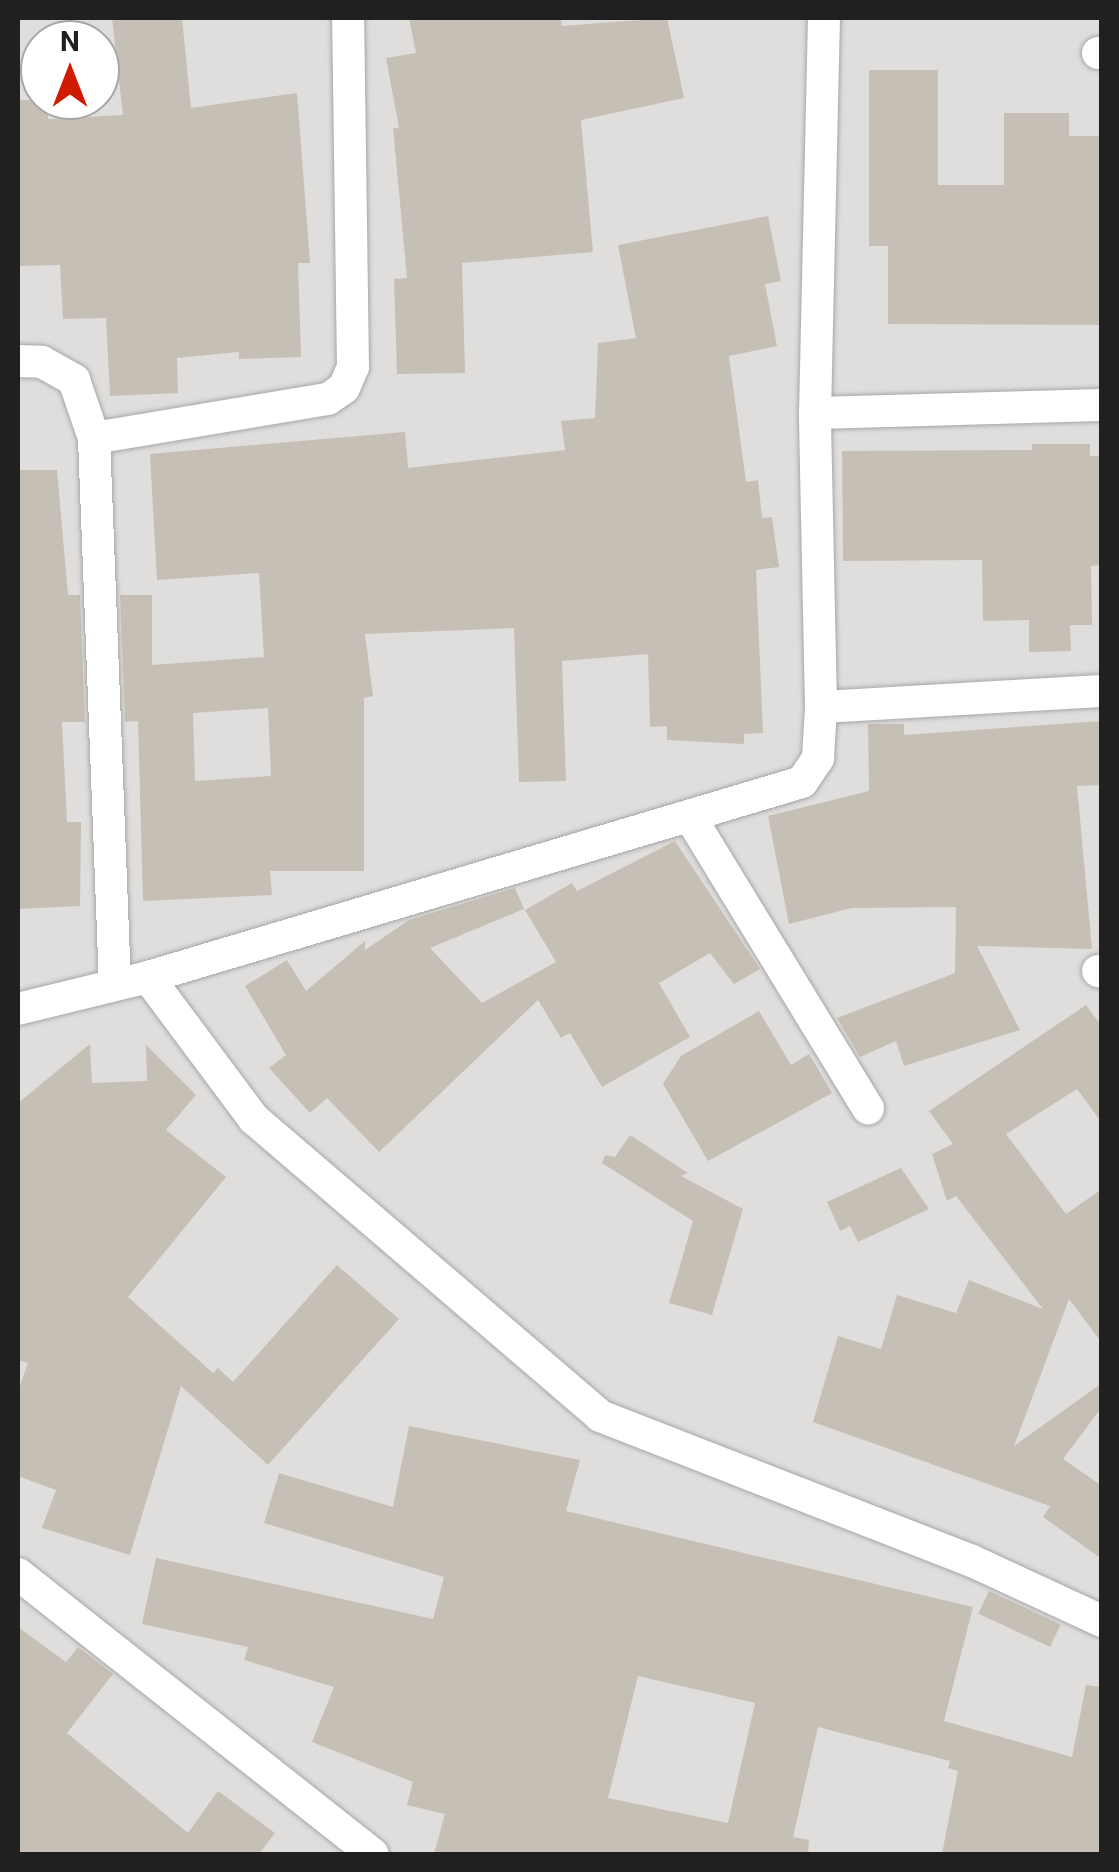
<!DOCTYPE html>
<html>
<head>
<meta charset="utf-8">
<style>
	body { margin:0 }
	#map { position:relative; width:1119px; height:1872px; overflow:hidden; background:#f2efe6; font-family:Roboto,sans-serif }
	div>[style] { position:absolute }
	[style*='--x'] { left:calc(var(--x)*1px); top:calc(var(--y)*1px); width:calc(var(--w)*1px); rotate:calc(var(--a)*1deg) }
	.residential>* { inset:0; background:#dfdedd }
	.building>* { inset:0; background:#c6bfb5; transform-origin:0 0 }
	.roads { filter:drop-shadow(0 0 2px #a7a7a7) drop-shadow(0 0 2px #a7a7a7) }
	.minor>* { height:32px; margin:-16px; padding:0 16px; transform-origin:16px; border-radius:16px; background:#fff }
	span { translate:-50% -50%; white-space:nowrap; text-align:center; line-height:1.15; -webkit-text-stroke:8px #fff; paint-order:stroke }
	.frame { position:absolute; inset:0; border:20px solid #202020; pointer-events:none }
	.north { position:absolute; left:20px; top:20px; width:100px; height:100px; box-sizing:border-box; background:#fff; border:2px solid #a6a6a6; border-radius:50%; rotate:0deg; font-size:28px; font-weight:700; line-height:40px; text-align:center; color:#202020 }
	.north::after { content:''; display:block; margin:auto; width:35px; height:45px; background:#d11b00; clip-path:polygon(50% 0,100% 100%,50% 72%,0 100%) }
</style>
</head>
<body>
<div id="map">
	<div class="residential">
		<div style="clip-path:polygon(evenodd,18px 18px,1101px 18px,1101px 1854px,18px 1854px,18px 18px,40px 40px,100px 40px,100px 100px,40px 100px,40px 40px)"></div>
	</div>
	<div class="building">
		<div style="clip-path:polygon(112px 18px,182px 18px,191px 108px,297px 93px,310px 263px,298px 263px,301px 357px,239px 359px,239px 352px,177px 358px,178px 393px,110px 396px,106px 318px,63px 319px,60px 265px,18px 266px,18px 100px,48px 100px,48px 119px,123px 115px)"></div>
		<div style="clip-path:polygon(409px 18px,561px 18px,562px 26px,667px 18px,684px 98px,581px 120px,593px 252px,462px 263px,465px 373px,397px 374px,394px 279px,407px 278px,393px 128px,399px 128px,386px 58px,416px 53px)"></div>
		<div style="clip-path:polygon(869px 70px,938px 70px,938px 185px,1004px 185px,1004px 113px,1069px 113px,1069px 136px,1102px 136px,1102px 325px,888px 324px,888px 246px,869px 246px)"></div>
		<div style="clip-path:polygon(evenodd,768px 216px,781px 281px,765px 284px,777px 346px,729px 356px,746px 482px,758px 480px,762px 518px,772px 517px,779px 567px,756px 570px,763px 733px,744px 734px,744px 744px,667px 740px,667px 726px,650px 727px,648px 654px,562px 661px,566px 781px,519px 782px,514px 628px,365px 634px,373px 696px,364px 698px,364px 871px,270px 871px,272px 895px,143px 901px,138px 721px,125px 722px,120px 595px,152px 595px,152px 665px,264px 657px,259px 573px,157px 580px,150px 454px,405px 432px,408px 468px,565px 450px,561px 421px,595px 418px,598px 343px,636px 338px,618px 245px,768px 216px,268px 708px,271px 776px,195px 781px,193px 713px,268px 708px)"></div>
		<div style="clip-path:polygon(1032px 444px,1090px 444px,1090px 456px,1102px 456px,1102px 565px,1091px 566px,1092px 625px,1070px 625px,1071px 651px,1029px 652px,1029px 620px,983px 621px,982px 560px,843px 561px,842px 451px,1032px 450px)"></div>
		<div style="clip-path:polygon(18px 470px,57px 470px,68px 595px,80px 595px,85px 722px,62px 722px,67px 822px,81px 822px,80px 906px,18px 909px)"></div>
		<div style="clip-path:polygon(1102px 721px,1102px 785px,1077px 786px,1092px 949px,977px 946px,1020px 1030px,904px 1066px,896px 1041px,860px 1057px,837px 1018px,955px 973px,956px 907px,852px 908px,789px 924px,768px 816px,869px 791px,868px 724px,904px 724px,904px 735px)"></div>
		<div style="clip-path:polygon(675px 841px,760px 969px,734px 984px,710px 953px,659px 983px,690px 1037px,602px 1087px,570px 1033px,561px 1038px,538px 1000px,379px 1152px,327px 1098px,310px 1113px,269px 1068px,286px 1055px,245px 986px,287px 960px,306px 991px,365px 941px,365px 950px,409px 920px,515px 888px,524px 909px,430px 948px,482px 1003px,556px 962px,525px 910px,572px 883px,577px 891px)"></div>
		<div style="clip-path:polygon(1086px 1005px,1102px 1027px,1102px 1123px,1077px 1089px,1006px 1134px,1066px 1214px,1102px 1189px,1102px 1343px,1069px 1299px,1014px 1446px,1102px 1383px,1102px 1407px,1063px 1459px,1102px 1486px,1102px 1559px,1043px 1517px,1050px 1506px,813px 1422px,838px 1336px,881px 1349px,897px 1295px,956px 1313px,969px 1280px,1043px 1309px,956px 1196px,947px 1201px,932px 1154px,953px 1144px,929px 1111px)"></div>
		<div style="clip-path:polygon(759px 1011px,791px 1065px,809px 1054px,832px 1093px,708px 1161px,663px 1084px,681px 1056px)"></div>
		<div style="clip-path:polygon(90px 1044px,92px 1083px,147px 1081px,146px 1045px,196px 1095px,166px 1130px,226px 1177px,128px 1297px,213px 1373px,218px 1368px,233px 1382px,337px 1265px,399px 1319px,268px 1465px,181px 1386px,130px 1555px,42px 1528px,56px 1490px,18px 1476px,18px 1391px,28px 1363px,18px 1360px,18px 1103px)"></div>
		<div style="clip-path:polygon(630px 1135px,688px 1173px,681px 1176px,743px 1209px,712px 1315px,669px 1303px,693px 1221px,602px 1163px,605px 1155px,615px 1157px)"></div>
		<div style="clip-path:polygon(901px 1168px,929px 1209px,858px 1242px,850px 1226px,840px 1231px,827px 1202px)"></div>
		<div style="clip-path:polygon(evenodd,409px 1426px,580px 1460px,566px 1511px,973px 1607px,944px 1721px,1072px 1757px,1086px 1685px,1102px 1687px,1102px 1854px,942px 1854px,958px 1771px,948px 1768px,950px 1761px,818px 1727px,793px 1837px,809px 1840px,808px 1854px,434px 1854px,445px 1814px,407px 1805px,413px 1782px,312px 1742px,334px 1687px,244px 1660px,248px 1647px,142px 1624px,156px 1558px,433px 1619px,444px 1577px,264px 1523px,279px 1473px,393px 1507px,409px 1426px,638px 1676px,755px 1703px,728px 1823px,608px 1798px,638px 1676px)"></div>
		<div style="left:989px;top:1591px;width:79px;height:25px;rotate:25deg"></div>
		<div style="clip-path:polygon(18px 1627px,66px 1662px,78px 1647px,113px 1674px,67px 1733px,188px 1833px,218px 1791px,275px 1833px,259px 1854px,18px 1854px)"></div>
	</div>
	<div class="roads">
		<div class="minor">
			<div style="--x:1098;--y:53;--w:4;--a:0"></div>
			<div style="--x:18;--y:361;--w:24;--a:2"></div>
			<div style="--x:42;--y:362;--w:37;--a:29"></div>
			<div style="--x:74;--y:380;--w:61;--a:71"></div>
			<div style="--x:94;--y:438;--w:547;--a:87.8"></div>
			<div style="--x:815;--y:413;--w:287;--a:-1.6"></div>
			<div style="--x:94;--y:438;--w:237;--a:-9.5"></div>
			<div style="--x:328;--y:399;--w:19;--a:-35"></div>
			<div style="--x:344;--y:388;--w:23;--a:-67"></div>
			<div style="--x:353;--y:367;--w:349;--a:-90.8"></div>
			<div style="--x:821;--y:707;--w:281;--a:-3.3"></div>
			<div style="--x:692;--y:820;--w:338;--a:58.6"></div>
			<div style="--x:1098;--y:971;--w:4;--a:14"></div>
			<div style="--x:148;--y:977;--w:177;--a:53.3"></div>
			<div style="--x:254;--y:1119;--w:456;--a:40.6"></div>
			<div style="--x:600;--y:1416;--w:399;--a:21.3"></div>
			<div style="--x:972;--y:1561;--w:143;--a:24.8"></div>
			<div style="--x:18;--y:1009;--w:134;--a:-13.8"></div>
			<div style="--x:148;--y:977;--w:682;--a:-16.6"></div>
			<div style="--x:802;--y:782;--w:29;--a:-56"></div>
			<div style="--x:818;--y:758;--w:51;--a:-86.6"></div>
			<div style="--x:821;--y:707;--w:294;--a:-91.2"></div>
			<div style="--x:815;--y:413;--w:395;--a:-88.7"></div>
			<div style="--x:18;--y:1574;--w:452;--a:38.3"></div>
		</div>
	</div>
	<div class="frame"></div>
	<div class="north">N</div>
</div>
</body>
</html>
